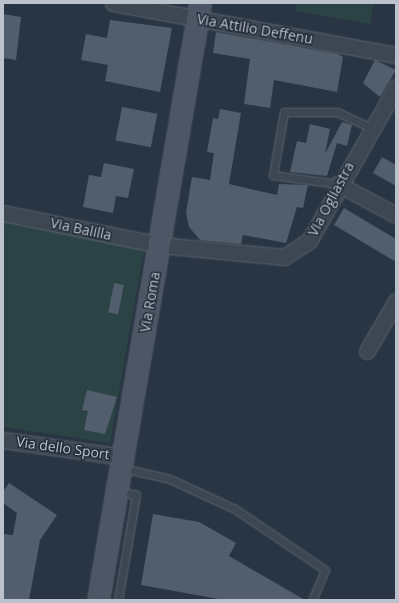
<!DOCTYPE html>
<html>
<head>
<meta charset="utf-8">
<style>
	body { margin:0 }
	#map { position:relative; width:399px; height:603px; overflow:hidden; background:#293543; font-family:"Open Sans",sans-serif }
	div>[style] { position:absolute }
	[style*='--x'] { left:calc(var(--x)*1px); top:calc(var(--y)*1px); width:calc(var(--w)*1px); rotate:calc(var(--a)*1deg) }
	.green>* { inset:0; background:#2c4345 }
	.building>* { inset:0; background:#535e6d; transform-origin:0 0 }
	.roads { filter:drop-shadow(0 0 1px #5c6470) drop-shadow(0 0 1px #5c6470) }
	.lane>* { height:7px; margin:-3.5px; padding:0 3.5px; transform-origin:3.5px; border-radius:3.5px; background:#3d4752 }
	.street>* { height:15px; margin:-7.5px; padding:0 7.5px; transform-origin:7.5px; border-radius:7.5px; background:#3d4752 }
	.secondary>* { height:21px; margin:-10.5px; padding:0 10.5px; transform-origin:10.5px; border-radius:10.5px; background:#4c5665 }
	span { translate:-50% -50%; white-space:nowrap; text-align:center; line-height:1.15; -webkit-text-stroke:3px #222b38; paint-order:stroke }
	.street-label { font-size:14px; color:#bbc2cc }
	.frame { position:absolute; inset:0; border:4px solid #bbc2cc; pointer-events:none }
</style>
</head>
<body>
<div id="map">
	<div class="green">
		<div style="clip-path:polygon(297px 3px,374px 3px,370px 24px,296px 11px)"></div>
		<div style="clip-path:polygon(3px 220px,144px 250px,110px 443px,3px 427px)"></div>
	</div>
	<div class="building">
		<div style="clip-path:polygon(3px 14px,21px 17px,16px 60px,3px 58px)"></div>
		<div style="clip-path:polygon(110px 20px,172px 28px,160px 92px,105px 81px,108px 65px,81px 60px,86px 34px,107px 38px)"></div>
		<div style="clip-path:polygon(216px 32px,338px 54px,343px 57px,337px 92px,274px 80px,270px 108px,244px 104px,250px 59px,213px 53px)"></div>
		<div style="clip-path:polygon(375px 60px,396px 70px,380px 97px,363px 83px)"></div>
		<div style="left:122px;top:107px;width:36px;height:34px;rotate:11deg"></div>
		<div style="clip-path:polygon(220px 109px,241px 113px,229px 184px,277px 195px,279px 184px,308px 185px,303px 208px,297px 207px,286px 243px,243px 235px,241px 244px,200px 240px,189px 227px,186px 213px,192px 177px,210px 180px,214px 153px,207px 152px,213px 118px,218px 119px)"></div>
		<div style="clip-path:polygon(342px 122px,352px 125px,347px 146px,337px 143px,327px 176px,290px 172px,297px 141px,306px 143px,310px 124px,330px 129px,325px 154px)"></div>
		<div style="clip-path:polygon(382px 157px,396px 165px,396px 186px,373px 173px)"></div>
		<div style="clip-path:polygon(104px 163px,134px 169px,128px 198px,116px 196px,113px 213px,83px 207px,89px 175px,101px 177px)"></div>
		<div style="clip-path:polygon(344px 208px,396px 239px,396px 262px,334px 225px)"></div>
		<div style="left:114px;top:283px;width:10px;height:30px;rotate:11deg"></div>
		<div style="clip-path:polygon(87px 390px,117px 397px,105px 434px,84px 430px,88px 411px,82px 410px)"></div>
		<div style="clip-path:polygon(9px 483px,57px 515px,40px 540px,29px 600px,3px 600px,3px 534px,13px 535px,17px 513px,3px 503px,3px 492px)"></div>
		<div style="clip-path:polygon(153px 514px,199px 522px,236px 543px,229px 556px,305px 600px,224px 600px,141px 585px)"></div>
	</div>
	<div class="roads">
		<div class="lane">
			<div style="--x:338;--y:184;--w:66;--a:-172.1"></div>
			<div style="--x:273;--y:175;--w:64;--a:-80.1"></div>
			<div style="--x:284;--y:112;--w:53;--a:0"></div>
			<div style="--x:337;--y:112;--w:38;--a:25"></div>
			<div style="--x:122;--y:468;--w:49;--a:12.9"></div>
			<div style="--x:170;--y:479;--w:72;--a:24.8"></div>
			<div style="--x:235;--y:509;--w:109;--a:34.1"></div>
			<div style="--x:325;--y:570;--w:33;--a:113"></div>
			<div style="--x:118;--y:600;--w:107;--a:-80.3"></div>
			<div style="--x:136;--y:495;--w:17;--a:-167"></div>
		</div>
		<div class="street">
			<div style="--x:113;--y:3;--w:288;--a:10.4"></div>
			<div style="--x:338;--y:184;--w:66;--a:28.1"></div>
			<div style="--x:3;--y:213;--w:160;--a:11.5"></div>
			<div style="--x:160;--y:245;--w:125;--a:5.5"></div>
			<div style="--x:284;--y:257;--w:30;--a:-33"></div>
			<div style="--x:309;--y:241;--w:177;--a:-60.5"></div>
			<div style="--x:367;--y:351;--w:58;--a:-59.9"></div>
			<div style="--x:3;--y:440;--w:122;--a:8"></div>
		</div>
		<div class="secondary">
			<div style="--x:98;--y:600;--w:606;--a:-80.3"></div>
		</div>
	</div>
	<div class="street-label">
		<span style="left:255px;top:29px;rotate:10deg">Via Attilio Deffenu</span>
		<span style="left:331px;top:199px;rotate:-62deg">Via Ogliastra</span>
		<span style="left:81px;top:229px;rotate:12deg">Via Balilla</span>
		<span style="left:150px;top:302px;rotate:-80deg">Via Roma</span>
		<span style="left:63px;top:448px;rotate:8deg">Via dello Sport</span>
	</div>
	<div class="frame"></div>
</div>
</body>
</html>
